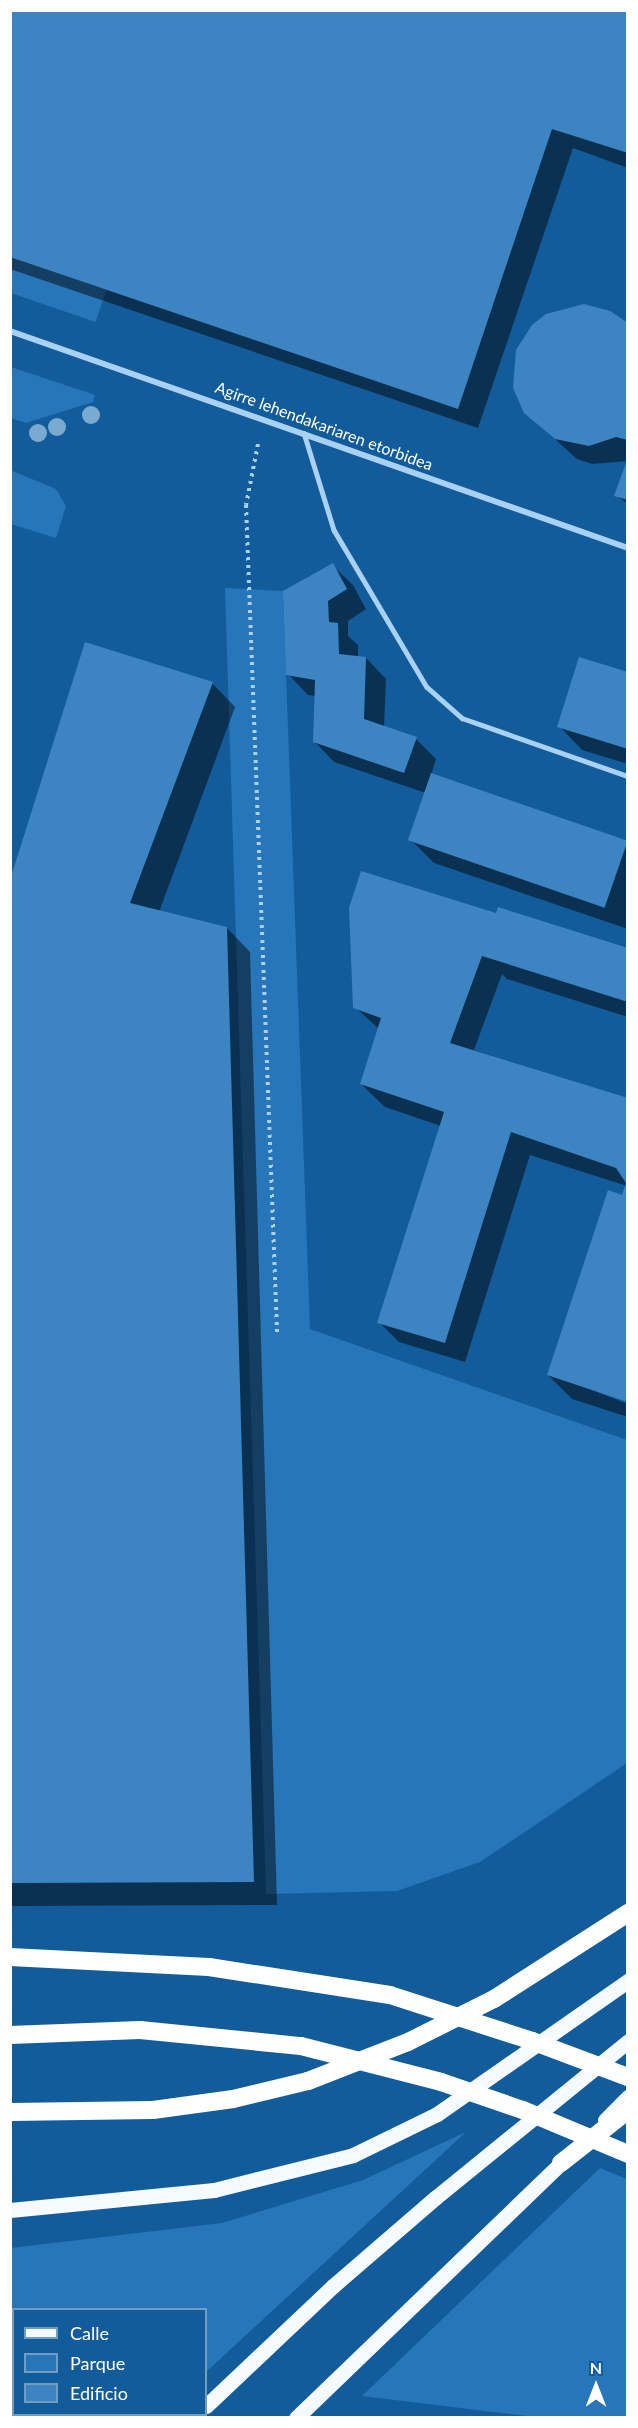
<!DOCTYPE html>
<html>
<head>
<meta charset="utf-8">
<style>
	body { margin:0 }
	#map { position:relative; width:638px; height:2428px; overflow:hidden; background:#135c9b; font-family:Lato,sans-serif }
	div>[style] { position:absolute }
	[style*='--x'] { left:calc(var(--x)*1px); top:calc(var(--y)*1px); width:calc(var(--w)*1px); rotate:calc(var(--a)*1deg) }
	.green>* { inset:0; background:#2676b9; transform-origin:0 0 }
	.shadow>* { inset:0; background:#0007 }
	.building>* { inset:0; background:#3d85c2; transform-origin:0 0 }
	.path>* { height:4px; margin-top:-2px; transform-origin:0; background:repeating-linear-gradient(90deg,#a8d1f3 0 3px,transparent 0 7.5px) }
	.lane>* { height:4.5px; margin:-2.25px; padding:0 2.25px; transform-origin:2.25px; border-radius:2.25px; background:#a8d1f3 }
	.street>* { height:6px; margin:-3px; padding:0 3px; transform-origin:3px; border-radius:3px; background:#a8d1f3 }
	.primary>* { height:15px; margin:-7.5px; padding:0 7.5px; transform-origin:7.5px; border-radius:7.5px; background:#f5faff }
	.highway>* { height:18px; margin:-9px; padding:0 9px; transform-origin:9px; border-radius:9px; background:#fff }
	.highway-bridge>* { height:18px; margin:-9px; padding:0 9px; transform-origin:9px; border-radius:9px; background:#fff }
	.trees>* { width:18px; height:18px; margin:-9px; border-radius:50%; background:#7baad1 }
	span { translate:-50% -50%; white-space:nowrap; text-align:center; line-height:1.15; -webkit-text-stroke:4.5px #135c9b; paint-order:stroke }
	.street-label { font-size:16px; color:#fff }
	.frame { position:absolute; inset:0; border:12px solid #fff; pointer-events:none }
	.legend { position:absolute; left:12px; top:2308px; width:195px; height:108px; box-sizing:border-box; background:#135c9b; border:2px solid #719dc3; margin:0; padding:8px 10px; list-style:none; font-size:18px; color:#fff }
	.legend li { display:flex; align-items:center; gap:12px; height:30px }
	.legend b { width:30px; border:2px solid #719dc3 }
	.north { position:absolute; left:566px; top:2356px; width:60px; height:60px; -webkit-text-stroke:4px #135c9b; paint-order:stroke; rotate:0deg; font-size:16px; font-weight:700; line-height:24px; text-align:center; color:#fff }
	.north::after { content:''; display:block; margin:auto; width:21px; height:27px; background:#fff; clip-path:polygon(50% 0,100% 100%,50% 72%,0 100%) }
</style>
</head>
<body>
<div id="map">
	<div class="green">
		<div style="left:11px;top:257px;width:101px;height:34px;rotate:19deg"></div>
		<div style="clip-path:polygon(11px 367px,95px 395px,93px 402px,26px 423px,11px 418px)"></div>
		<div style="clip-path:polygon(10px 470px,56px 489px,66px 506px,56px 538px,11px 524px)"></div>
		<div style="clip-path:polygon(225px 588px,283px 591px,310px 1329px,627px 1440px,627px 1763px,480px 1862px,397px 1891px,266px 1894px)"></div>
		<div style="clip-path:polygon(466px 2132px,206px 2372px,206px 2310px,14px 2310px,14px 2373px,11px 2373px,11px 2248px,222px 2223px,363px 2180px)"></div>
		<div style="clip-path:polygon(600px 2168px,627px 2179px,627px 2417px,535px 2417px,362px 2396px)"></div>
	</div>
	<div class="shadow">
		<div style="clip-path:polygon(10px 10px,628px 10px,628px 168px,573px 148px,478px 428px,10px 269px)"></div>
		<div style="clip-path:polygon(628px 324px,628px 461px,592px 464px,577px 459px,525px 412px,515px 387px,518px 350px)"></div>
		<div style="clip-path:polygon(628px 464px,628px 504px,616px 495px)"></div>
		<div style="clip-path:polygon(332px 565px,353px 585px,366px 609px,348px 621px,348px 636px,358px 645px,358px 658px,366px 658px,386px 679px,384px 728px,416px 739px,436px 759px,431px 775px,628px 841px,628px 929px,434px 863px,410px 839px,426px 793px,334px 762px,314px 741px,316px 696px,308px 695px,288px 674px)"></div>
		<div style="clip-path:polygon(628px 674px,628px 764px,582px 750px,559px 726px)"></div>
		<div style="clip-path:polygon(212px 683px,235px 707px,159px 912px,227px 928px,250px 952px,277px 1905px,10px 1906px,10px 886px)"></div>
		<div style="clip-path:polygon(497px 915px,628px 950px,628px 1017px,507px 979px,502px 974px,474px 1050px,628px 1100px,628px 1400px,574px 1383px,628px 1404px,628px 1417px,572px 1399px,548px 1375px,627px 1186px,530px 1155px,465px 1362px,399px 1342px,379px 1322px,441px 1126px,385px 1107px,361px 1084px,379px 1029px,355px 1007px)"></div>
	</div>
	<div class="building">
		<div style="clip-path:polygon(10px 10px,628px 10px,628px 153px,552px 129px,458px 409px,10px 257px)"></div>
		<div style="clip-path:polygon(584px 304px,610px 311px,628px 323px,628px 440px,616px 437px,589px 446px,555px 439px,524px 413px,513px 388px,516px 350px,532px 325px,546px 314px)"></div>
		<div style="clip-path:polygon(627px 460px,628px 460px,628px 500px,614px 496px)"></div>
		<div style="clip-path:polygon(333px 563px,347px 589px,328px 601px,329px 622px,338px 623px,339px 654px,366px 657px,364px 719px,417px 737px,404px 773px,313px 742px,315px 680px,286px 675px,283px 591px)"></div>
		<div style="clip-path:polygon(85px 642px,213px 682px,130px 903px,227px 927px,254px 1882px,10px 1883px,10px 880px)"></div>
		<div style="clip-path:polygon(579px 657px,628px 672px,628px 749px,557px 727px)"></div>
		<div style="left:431px;top:773px;width:208px;height:71px;rotate:19deg"></div>
		<div style="clip-path:polygon(361px 871px,496px 913px,498px 907px,628px 948px,628px 1002px,482px 956px,450px 1043px,628px 1098px,628px 1402px,547px 1375px,608px 1190px,622px 1195px,626px 1183px,616px 1168px,511px 1132px,445px 1343px,377px 1323px,444px 1112px,360px 1084px,381px 1018px,353px 1008px,349px 908px)"></div>
	</div>
	<div class="path">
		<div style="--x:258;--y:444;--w:62;--a:101.1"></div>
		<div style="--x:246;--y:505;--w:828;--a:87.85"></div>
	</div>
	<div class="lane">
		<div style="--x:304;--y:433;--w:102;--a:72.8"></div>
		<div style="--x:334;--y:530;--w:182;--a:59.4"></div>
		<div style="--x:427;--y:687;--w:47;--a:41.5"></div>
		<div style="--x:462;--y:718;--w:176;--a:19.3"></div>
	</div>
	<div class="street">
		<div style="--x:10;--y:331;--w:655;--a:19.35"></div>
	</div>
	<div class="primary">
		<div style="--x:605;--y:2120;--w:33;--a:-45"></div>
		<div style="--x:10;--y:2210;--w:205;--a:-5.6"></div>
		<div style="--x:214;--y:2190;--w:143;--a:-14.1"></div>
		<div style="--x:353;--y:2155;--w:93;--a:-26"></div>
		<div style="--x:437;--y:2114;--w:233;--a:-34.9"></div>
		<div style="--x:206;--y:2406;--w:175;--a:-43.4"></div>
		<div style="--x:333;--y:2286;--w:135;--a:-40.8"></div>
		<div style="--x:435;--y:2198;--w:249;--a:-39.1"></div>
		<div style="--x:194;--y:2418;--w:5;--a:-53"></div>
		<div style="--x:296;--y:2418;--w:378;--a:-43.9"></div>
	</div>
	<div class="highway">
		<div style="--x:10;--y:2112;--w:143;--a:-0.8"></div>
		<div style="--x:153;--y:2110;--w:81;--a:-7.8"></div>
		<div style="--x:233;--y:2099;--w:77;--a:-13.5"></div>
		<div style="--x:308;--y:2081;--w:107;--a:-21.3"></div>
		<div style="--x:408;--y:2042;--w:96;--a:-26.6"></div>
		<div style="--x:494;--y:1999;--w:159;--a:-32.7"></div>
		<div style="--x:561;--y:2163;--w:85;--a:-38.3"></div>
		<div style="--x:10;--y:2410;--w:4;--a:0"></div>
		<div style="--x:56;--y:2414;--w:29;--a:8"></div>
	</div>
	<div class="highway-bridge">
		<div style="--x:10;--y:1957;--w:199;--a:2.9"></div>
		<div style="--x:209;--y:1967;--w:183;--a:8.8"></div>
		<div style="--x:390;--y:1995;--w:149;--a:17.9"></div>
		<div style="--x:532;--y:2041;--w:103;--a:20.6"></div>
		<div style="--x:10;--y:2035;--w:130;--a:-2.2"></div>
		<div style="--x:140;--y:2030;--w:162;--a:5.7"></div>
		<div style="--x:301;--y:2046;--w:145;--a:14.4"></div>
		<div style="--x:441;--y:2082;--w:87;--a:18.9"></div>
		<div style="--x:523;--y:2110;--w:114;--a:22.7"></div>
	</div>
	<div class="trees">
		<div style="left:91px;top:415px"></div>
		<div style="left:57px;top:427px"></div>
		<div style="left:38px;top:433px"></div>
	</div>
	<div class="street-label">
		<span style="left:324px;top:426px;rotate:20deg">Agirre lehendakariaren etorbidea</span>
	</div>
	<div class="frame"></div>
	<ul class="legend">
	<li><b style="height:8px;background:#f5faff"></b>Calle</li>
	<li><b style="height:16px;background:#2676b9"></b>Parque</li>
	<li><b style="height:16px;background:#3d85c2"></b>Edificio</li>
	</ul>
	<div class="north">N</div>
</div>
</body>
</html>
